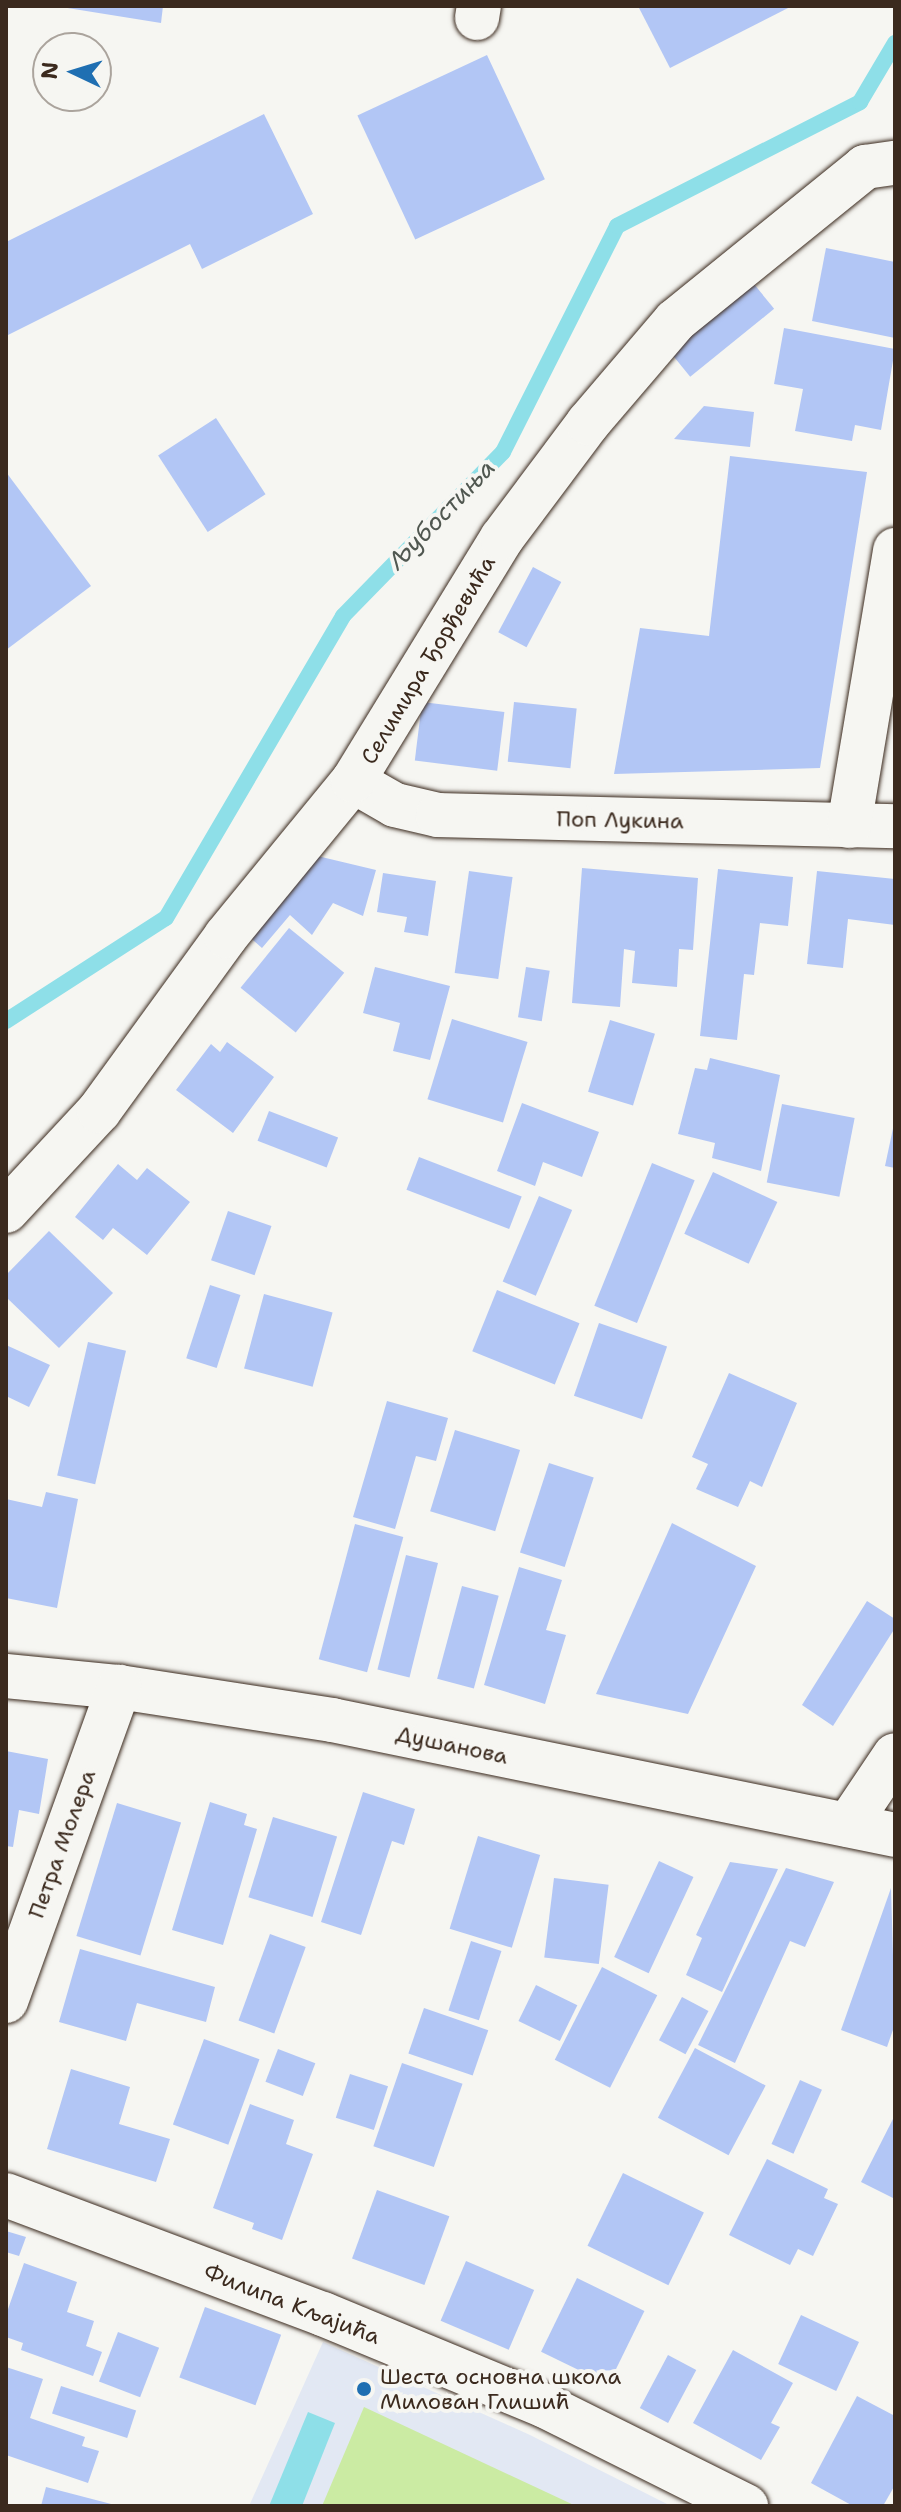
<!DOCTYPE html>
<html>
<head>
<meta charset="utf-8">
<style>
	body { margin:0 }
	#map { position:relative; width:901px; height:2512px; overflow:hidden; background:#f6f6f2; font-family:"Shantell Sans",sans-serif }
	div>[style] { position:absolute }
	[style*='--x'] { left:calc(var(--x)*1px); top:calc(var(--y)*1px); width:calc(var(--w)*1px); rotate:calc(var(--a)*1deg) }
	.built>* { inset:0; background:#e2e8f3 }
	.green>* { inset:0; background:#cbeba3 }
	.water>* { inset:0; background:#8edfe8 }
	.stream>* { height:16px; margin:-8px; padding:0 8px; transform-origin:8px; border-radius:8px; background:#8edfe8 }
	.building>* { inset:0; background:#b2c6f5; transform-origin:0 0 }
	.roads { filter:drop-shadow(0 0 2px #3b2a1e) drop-shadow(0 0 2px #3b2a1e) }
	.minor>* { height:44px; margin:-22px; padding:0 22px; transform-origin:22px; border-radius:22px; background:#f6f6f2 }
	.dots>* { width:22px; height:22px; translate:-50% -50%; box-sizing:border-box; border:4px solid #f6f6f2; border-radius:50% }
	span { translate:-50% -50%; white-space:nowrap; text-align:center; line-height:1.15; -webkit-text-stroke:8px #f6f6f2; paint-order:stroke }
	.street-label { font-size:22px; color:#3b2a1e }
	.poi-label { font-size:22px; color:#3b2a1e }
	.left { translate:0 -50%; text-align:left }
	.water-label { font-size:24px; color:#505750; font-style:italic }
	.frame { position:absolute; inset:0; border:8px solid #3b2a1e; pointer-events:none }
	.north { position:absolute; left:32px; top:32px; width:80px; height:80px; box-sizing:border-box; background:#f6f6f2; border:2px solid #aba49d; border-radius:50%; rotate:274deg; font-size:22px; font-weight:700; line-height:32px; text-align:center; color:#3b2a1e }
	.north::after { content:''; display:block; margin:auto; width:28px; height:36px; background:#1f6fb2; clip-path:polygon(50% 0,100% 100%,50% 72%,0 100%) }
</style>
</head>
<body>
<div id="map">
	<div class="built">
		<div style="clip-path:polygon(323px 2342px,530px 2435px,671px 2506px,249px 2506px)"></div>
	</div>
	<div class="green">
		<div style="clip-path:polygon(364px 2407px,576px 2506px,322px 2506px)"></div>
	</div>
	<div class="water">
		<div style="clip-path:polygon(308px 2412px,335px 2423px,302px 2506px,269px 2506px)"></div>
	</div>
	<div class="stream">
		<div style="--x:6;--y:1021;--w:190;--a:-32.8"></div>
		<div style="--x:166;--y:918;--w:350;--a:-59.6"></div>
		<div style="--x:343;--y:616;--w:229;--a:-45.7"></div>
		<div style="--x:503;--y:452;--w:253;--a:-63.2"></div>
		<div style="--x:617;--y:226;--w:273;--a:-27"></div>
		<div style="--x:860;--y:102;--w:69;--a:-59.3"></div>
	</div>
	<div class="building">
		<div style="clip-path:polygon(55px 6px,163px 6px,161px 23px)"></div>
		<div style="clip-path:polygon(638px 6px,792px 6px,670px 68px)"></div>
		<div style="left:487px;top:55px;width:137px;height:143px;rotate:65deg"></div>
		<div style="clip-path:polygon(264px 114px,313px 214px,202px 269px,190px 244px,6px 336px,6px 242px)"></div>
		<div style="clip-path:polygon(826px 248px,895px 262px,895px 338px,812px 321px)"></div>
		<div style="left:754px;top:284px;width:32px;height:108px;rotate:51deg"></div>
		<div style="clip-path:polygon(784px 328px,895px 349px,881px 430px,855px 425px,852px 441px,795px 431px,803px 389px,774px 384px)"></div>
		<div style="clip-path:polygon(704px 406px,754px 412px,750px 447px,674px 439px)"></div>
		<div style="left:216px;top:418px;width:91px;height:69px;rotate:57deg"></div>
		<div style="clip-path:polygon(730px 456px,867px 472px,820px 768px,614px 774px,640px 628px,709px 636px)"></div>
		<div style="clip-path:polygon(6px 472px,91px 586px,6px 650px)"></div>
		<div style="left:533px;top:567px;width:32px;height:74px;rotate:28deg"></div>
		<div style="left:422px;top:702px;width:83px;height:59px;rotate:7deg"></div>
		<div style="left:514px;top:702px;width:63px;height:60px;rotate:6deg"></div>
		<div style="clip-path:polygon(309px 854px,376px 870px,363px 916px,333px 903px,312px 935px,290px 915px,262px 948px,245px 933px)"></div>
		<div style="clip-path:polygon(582px 868px,698px 878px,693px 950px,679px 949px,677px 987px,632px 983px,635px 951px,624px 949px,620px 1007px,572px 1003px)"></div>
		<div style="clip-path:polygon(718px 869px,793px 877px,788px 926px,760px 923px,754px 975px,744px 974px,737px 1040px,700px 1036px)"></div>
		<div style="left:469px;top:871px;width:44px;height:103px;rotate:8deg"></div>
		<div style="clip-path:polygon(817px 871px,895px 879px,895px 925px,848px 919px,843px 968px,807px 964px)"></div>
		<div style="clip-path:polygon(383px 873px,436px 881px,428px 936px,404px 932px,407px 917px,377px 912px)"></div>
		<div style="left:289px;top:928px;width:71px;height:77px;rotate:39deg"></div>
		<div style="clip-path:polygon(375px 967px,450px 986px,430px 1060px,393px 1051px,400px 1023px,363px 1013px)"></div>
		<div style="left:526px;top:967px;width:24px;height:51px;rotate:9deg"></div>
		<div style="left:452px;top:1019px;width:79px;height:84px;rotate:17deg"></div>
		<div style="left:610px;top:1020px;width:47px;height:75px;rotate:17deg"></div>
		<div style="clip-path:polygon(227px 1042px,274px 1077px,233px 1133px,176px 1090px,211px 1044px,220px 1052px)"></div>
		<div style="clip-path:polygon(710px 1058px,780px 1075px,761px 1171px,712px 1158px,715px 1143px,678px 1134px,695px 1068px,707px 1070px)"></div>
		<div style="clip-path:polygon(522px 1103px,599px 1132px,582px 1177px,543px 1162px,535px 1186px,497px 1171px)"></div>
		<div style="left:782px;top:1104px;width:74px;height:80px;rotate:11deg"></div>
		<div style="left:269px;top:1111px;width:74px;height:32px;rotate:21deg"></div>
		<div style="clip-path:polygon(895px 1119px,895px 1168px,885px 1166px)"></div>
		<div style="left:419px;top:1157px;width:110px;height:35px;rotate:21deg"></div>
		<div style="left:652px;top:1163px;width:46px;height:154px;rotate:22deg"></div>
		<div style="clip-path:polygon(118px 1164px,137px 1180px,147px 1168px,190px 1202px,147px 1255px,113px 1228px,103px 1240px,75px 1217px)"></div>
		<div style="left:713px;top:1172px;width:71px;height:68px;rotate:25deg"></div>
		<div style="left:539px;top:1196px;width:36px;height:93px;rotate:23deg"></div>
		<div style="left:228px;top:1211px;width:46px;height:52px;rotate:19deg"></div>
		<div style="clip-path:polygon(49px 1231px,113px 1293px,59px 1348px,6px 1297px,6px 1275px)"></div>
		<div style="left:210px;top:1285px;width:32px;height:77px;rotate:18deg"></div>
		<div style="left:497px;top:1290px;width:89px;height:66px;rotate:22deg"></div>
		<div style="left:264px;top:1294px;width:71px;height:77px;rotate:15deg"></div>
		<div style="left:599px;top:1323px;width:72px;height:77px;rotate:19deg"></div>
		<div style="left:88px;top:1342px;width:39px;height:137px;rotate:13deg"></div>
		<div style="clip-path:polygon(6px 1345px,50px 1365px,29px 1407px,6px 1396px)"></div>
		<div style="clip-path:polygon(729px 1373px,797px 1403px,762px 1487px,750px 1481px,738px 1507px,696px 1489px,708px 1464px,692px 1457px)"></div>
		<div style="clip-path:polygon(387px 1401px,448px 1418px,436px 1461px,416px 1456px,395px 1529px,353px 1517px)"></div>
		<div style="left:455px;top:1430px;width:68px;height:85px;rotate:17deg"></div>
		<div style="left:549px;top:1463px;width:47px;height:94px;rotate:18deg"></div>
		<div style="clip-path:polygon(46px 1492px,78px 1499px,57px 1608px,6px 1598px,6px 1499px,42px 1507px)"></div>
		<div style="clip-path:polygon(672px 1523px,756px 1566px,688px 1714px,596px 1694px)"></div>
		<div style="left:355px;top:1524px;width:50px;height:140px;rotate:15deg"></div>
		<div style="left:406px;top:1555px;width:33px;height:118px;rotate:14deg"></div>
		<div style="clip-path:polygon(519px 1567px,562px 1580px,546px 1630px,566px 1635px,545px 1704px,484px 1685px)"></div>
		<div style="left:462px;top:1586px;width:38px;height:96px;rotate:15deg"></div>
		<div style="clip-path:polygon(867px 1601px,895px 1619px,895px 1628px,833px 1726px,802px 1705px)"></div>
		<div style="clip-path:polygon(6px 1751px,48px 1759px,39px 1814px,19px 1810px,13px 1847px,6px 1846px)"></div>
		<div style="clip-path:polygon(363px 1792px,415px 1809px,404px 1845px,392px 1841px,361px 1935px,321px 1922px)"></div>
		<div style="clip-path:polygon(210px 1802px,247px 1814px,244px 1825px,257px 1829px,223px 1945px,172px 1930px)"></div>
		<div style="left:117px;top:1803px;width:67px;height:139px;rotate:17deg"></div>
		<div style="left:273px;top:1817px;width:67px;height:84px;rotate:17deg"></div>
		<div style="left:478px;top:1836px;width:65px;height:97px;rotate:17deg"></div>
		<div style="left:659px;top:1861px;width:38px;height:106px;rotate:25deg"></div>
		<div style="clip-path:polygon(730px 1862px,778px 1869px,722px 1992px,686px 1975px,702px 1938px,696px 1935px)"></div>
		<div style="clip-path:polygon(786px 1868px,834px 1882px,805px 1947px,790px 1941px,735px 2063px,698px 2045px)"></div>
		<div style="left:554px;top:1878px;width:55px;height:80px;rotate:7deg"></div>
		<div style="clip-path:polygon(891px 1888px,895px 2024px,887px 2047px,841px 2030px)"></div>
		<div style="left:270px;top:1934px;width:38px;height:92px;rotate:20deg"></div>
		<div style="left:471px;top:1941px;width:32px;height:73px;rotate:18deg"></div>
		<div style="clip-path:polygon(80px 1949px,215px 1987px,206px 2022px,137px 2003px,126px 2041px,59px 2022px)"></div>
		<div style="left:602px;top:1967px;width:62px;height:104px;rotate:27deg"></div>
		<div style="left:536px;top:1985px;width:46px;height:40px;rotate:26deg"></div>
		<div style="left:682px;top:1997px;width:30px;height:49px;rotate:28deg"></div>
		<div style="left:424px;top:2008px;width:68px;height:48px;rotate:19deg"></div>
		<div style="left:204px;top:2039px;width:59px;height:91px;rotate:20deg"></div>
		<div style="left:695px;top:2048px;width:80px;height:79px;rotate:28deg"></div>
		<div style="left:278px;top:2049px;width:40px;height:35px;rotate:21deg"></div>
		<div style="left:402px;top:2063px;width:64px;height:88px;rotate:19deg"></div>
		<div style="clip-path:polygon(71px 2069px,130px 2087px,119px 2124px,170px 2139px,156px 2182px,47px 2149px)"></div>
		<div style="left:350px;top:2074px;width:40px;height:46px;rotate:18deg"></div>
		<div style="left:800px;top:2080px;width:24px;height:70px;rotate:24deg"></div>
		<div style="clip-path:polygon(250px 2104px,294px 2120px,286px 2144px,313px 2154px,282px 2240px,252px 2229px,254px 2223px,213px 2208px)"></div>
		<div style="clip-path:polygon(895px 2115px,895px 2199px,861px 2182px)"></div>
		<div style="clip-path:polygon(767px 2159px,828px 2189px,824px 2198px,838px 2204px,813px 2256px,798px 2249px,790px 2265px,729px 2235px)"></div>
		<div style="left:623px;top:2173px;width:90px;height:81px;rotate:26deg"></div>
		<div style="left:377px;top:2190px;width:77px;height:73px;rotate:20deg"></div>
		<div style="clip-path:polygon(6px 2231px,26px 2237px,19px 2256px,6px 2252px)"></div>
		<div style="left:466px;top:2261px;width:74px;height:65px;rotate:23deg"></div>
		<div style="clip-path:polygon(24px 2263px,77px 2282px,67px 2312px,94px 2321px,86px 2346px,102px 2352px,93px 2376px,21px 2350px,23px 2343px,6px 2337px,6px 2315px)"></div>
		<div style="left:577px;top:2278px;width:75px;height:82px;rotate:26deg"></div>
		<div style="left:205px;top:2307px;width:81px;height:75px;rotate:20deg"></div>
		<div style="left:801px;top:2315px;width:64px;height:54px;rotate:25deg"></div>
		<div style="left:118px;top:2332px;width:44px;height:53px;rotate:21deg"></div>
		<div style="clip-path:polygon(733px 2350px,793px 2383px,771px 2423px,780px 2427px,761px 2460px,693px 2423px)"></div>
		<div style="left:668px;top:2355px;width:32px;height:60px;rotate:28deg"></div>
		<div style="clip-path:polygon(6px 2358px,6px 2367px,43px 2379px,30px 2418px,85px 2437px,82px 2446px,99px 2451px,88px 2483px,6px 2455px)"></div>
		<div style="left:61px;top:2386px;width:79px;height:29px;rotate:18deg"></div>
		<div style="clip-path:polygon(857px 2396px,895px 2416px,895px 2485px,883px 2506px,853px 2506px,811px 2483px)"></div>
		<div style="clip-path:polygon(46px 2487px,115px 2505px,115px 2506px,41px 2506px)"></div>
	</div>
	<div class="roads">
		<div class="minor">
			<div style="--x:477;--y:18;--w:12;--a:-81"></div>
			<div style="--x:353;--y:781;--w:48;--a:29.7"></div>
			<div style="--x:395;--y:805;--w:44;--a:13.1"></div>
			<div style="--x:438;--y:815;--w:457;--a:1.4"></div>
			<div style="--x:849;--y:826;--w:280;--a:-80.5"></div>
			<div style="--x:6;--y:1211;--w:137;--a:-47.1"></div>
			<div style="--x:99;--y:1111;--w:216;--a:-54"></div>
			<div style="--x:226;--y:936;--w:200;--a:-50.7"></div>
			<div style="--x:353;--y:781;--w:285;--a:-58.5"></div>
			<div style="--x:502;--y:538;--w:144;--a:-53.2"></div>
			<div style="--x:588;--y:423;--w:134;--a:-49.5"></div>
			<div style="--x:675;--y:321;--w:245;--a:-39"></div>
			<div style="--x:865;--y:167;--w:30;--a:-8"></div>
			<div style="--x:6;--y:1676;--w:114;--a:5.6"></div>
			<div style="--x:119;--y:1687;--w:216;--a:8.8"></div>
			<div style="--x:332;--y:1720;--w:575;--a:11.54"></div>
			<div style="--x:848;--y:1825;--w:84;--a:-56.1"></div>
			<div style="--x:6;--y:2001;--w:334;--a:-70.2"></div>
			<div style="--x:6;--y:2195;--w:339;--a:20.6"></div>
			<div style="--x:323;--y:2314;--w:240;--a:22.5"></div>
			<div style="--x:545;--y:2406;--w:225;--a:26.5"></div>
		</div>
	</div>
	<div class="dots">
		<div style="left:364px;top:2389px;background:#1f6fb2"></div>
	</div>
	<div class="street-label">
		<span style="left:428px;top:660px;rotate:-59deg">Селимира Ђорђевића</span>
		<span style="left:620px;top:820px;rotate:1deg">Поп Лукина</span>
		<span style="left:452px;top:1745px;rotate:12deg">Душанова</span>
		<span style="left:62px;top:1844px;rotate:-70deg">Петра Молера</span>
		<span style="left:292px;top:2304px;rotate:21deg">Филипа Кљајића</span>
	</div>
	<div class="poi-label">
		<span class="left" style="left:380px;top:2389px">Шеста основна школа<br>Милован Глишић</span>
	</div>
	<div class="water-label">
		<span style="left:442px;top:515px;rotate:-46deg">Љубостиња</span>
	</div>
	<div class="frame"></div>
	<div class="north">N</div>
</div>
</body>
</html>
